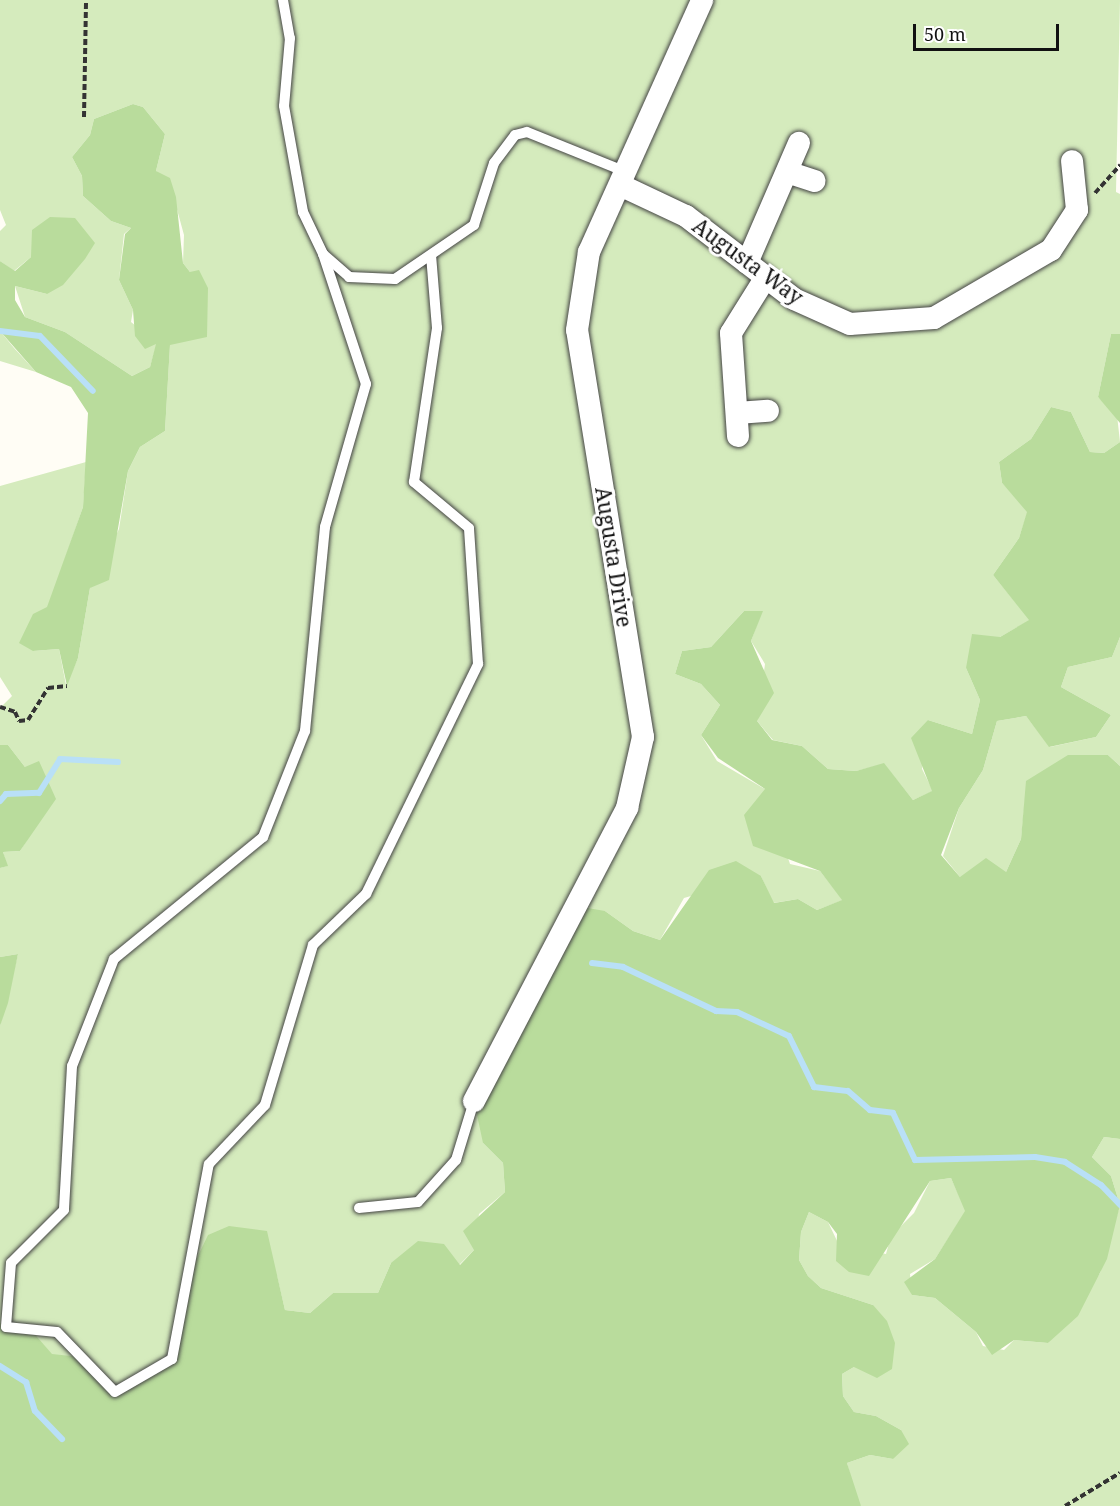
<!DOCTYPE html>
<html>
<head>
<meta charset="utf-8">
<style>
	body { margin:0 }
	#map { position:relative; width:1120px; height:1506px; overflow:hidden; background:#fffdf5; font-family:"Noto Serif",serif }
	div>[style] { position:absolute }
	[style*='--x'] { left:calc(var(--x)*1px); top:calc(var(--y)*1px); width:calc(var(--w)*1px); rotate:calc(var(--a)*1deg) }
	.green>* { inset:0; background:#d5ebbd }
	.forest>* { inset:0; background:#b9dc9c }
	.stream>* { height:6px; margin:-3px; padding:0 3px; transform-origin:3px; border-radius:3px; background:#b9e0f7 }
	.path>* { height:4px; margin-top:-2px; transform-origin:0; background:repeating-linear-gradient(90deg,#333 0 6px,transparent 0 9px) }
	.roads { filter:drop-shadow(0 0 2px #444) drop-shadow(0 0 2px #444) }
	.lane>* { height:10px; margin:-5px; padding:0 5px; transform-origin:5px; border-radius:5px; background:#fff }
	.street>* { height:22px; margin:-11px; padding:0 11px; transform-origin:11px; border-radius:11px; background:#fff }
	span { translate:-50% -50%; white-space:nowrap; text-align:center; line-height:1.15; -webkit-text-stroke:6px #fff; paint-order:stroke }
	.street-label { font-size:21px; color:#111 }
	.scale { position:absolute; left:913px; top:24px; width:146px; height:27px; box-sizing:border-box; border:3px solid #111; border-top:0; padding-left:8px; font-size:18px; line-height:21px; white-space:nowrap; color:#111; -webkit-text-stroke:4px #fff; paint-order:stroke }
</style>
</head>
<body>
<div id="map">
	<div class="green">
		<div style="clip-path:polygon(0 0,1120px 0,1116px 192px,1120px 194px,1120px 334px,1111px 334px,1098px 397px,1117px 415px,1120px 442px,1104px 453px,1090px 452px,1071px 412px,1051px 407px,1031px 439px,999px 462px,1002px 483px,1028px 511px,1019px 538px,993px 575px,1030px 620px,1000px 637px,966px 668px,980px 700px,972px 734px,928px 720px,922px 769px,933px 791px,913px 800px,884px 764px,856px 771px,828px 769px,802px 746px,773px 740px,757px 721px,765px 664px,751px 641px,762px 611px,744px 611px,711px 647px,682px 651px,675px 674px,701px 684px,720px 705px,701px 735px,717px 761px,765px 789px,790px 864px,820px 871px,843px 900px,817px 910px,798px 899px,773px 903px,761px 876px,684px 898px,660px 940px,633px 931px,605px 911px,483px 1143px,503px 1163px,505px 1192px,479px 1214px,474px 1250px,459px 1265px,391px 1263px,378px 1293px,333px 1293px,310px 1313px,285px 1310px,277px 1276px,167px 1418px,0 1374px,0 1026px,18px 954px,0 957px,0 868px,7px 866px,3px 852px,20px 851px,27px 840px,25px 767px,8px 745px,0 745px,0 708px,12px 696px,0 677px,0 486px,86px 462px,83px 507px,33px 651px,59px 649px,66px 685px,78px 658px,90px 588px,119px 529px,128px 471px,140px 447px,165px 431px,170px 344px,207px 336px,190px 272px,183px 263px,184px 235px,175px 202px,156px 171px,165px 134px,143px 107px,133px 104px,94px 119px,90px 135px,72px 157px,82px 176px,83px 196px,111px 221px,131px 228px,124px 234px,119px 280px,133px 310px,131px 322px,157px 343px,150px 367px,132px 376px,65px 332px,25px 317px,15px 286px,47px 294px,31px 257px,14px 271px,0 261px,0 231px,6px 225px,0 210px)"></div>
		<div style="clip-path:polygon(0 331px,14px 348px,36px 372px,0 361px)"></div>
		<div style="clip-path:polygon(1120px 637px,1120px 766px,1108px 755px,1027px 781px,1021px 839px,1006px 872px,960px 877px,943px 856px,959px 808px,983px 770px,997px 721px,1026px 716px,1050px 747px,1096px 737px,1111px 715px,1061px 687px,1068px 667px,1112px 657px)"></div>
		<div style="clip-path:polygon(1104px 1137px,1120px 1139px,1120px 1205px,1111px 1176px,1092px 1157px)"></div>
		<div style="clip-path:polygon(951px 1178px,966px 1211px,935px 1259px,910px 1274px,912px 1295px,935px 1298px,976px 1332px,983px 1346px,1004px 1350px,1014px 1340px,1048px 1343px,1100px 1273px,1120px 1205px,1120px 1506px,861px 1506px,857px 1501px,847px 1463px,870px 1455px,893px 1459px,901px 1430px,876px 1416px,854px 1412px,843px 1396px,842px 1374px,854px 1367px,873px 1305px,821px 1288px,808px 1276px,799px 1260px,801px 1232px,809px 1212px,828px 1222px,839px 1245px,886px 1254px,891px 1236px,914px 1213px,930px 1181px)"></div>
	</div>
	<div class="forest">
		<div style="clip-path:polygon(133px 104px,143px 107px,165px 134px,156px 171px,170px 178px,176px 197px,183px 263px,190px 272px,199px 270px,208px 288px,207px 337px,170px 345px,165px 431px,140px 447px,128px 471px,109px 580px,90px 588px,78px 658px,67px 686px,59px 649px,33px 651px,19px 643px,33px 614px,47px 607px,83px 507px,88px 413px,71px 387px,36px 372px,0 331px,0 261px,15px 271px,31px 257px,32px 230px,50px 217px,75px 218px,95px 243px,85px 259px,63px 285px,47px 294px,15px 286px,15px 300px,25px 317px,65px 332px,132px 376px,150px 367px,156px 344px,145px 349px,135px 336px,133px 310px,119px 280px,125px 234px,131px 228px,111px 221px,83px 196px,82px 176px,72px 157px,90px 135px,94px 119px)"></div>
		<div style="clip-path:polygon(1111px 334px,1120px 334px,1120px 423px,1098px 397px)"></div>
		<div style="clip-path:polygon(1051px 407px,1071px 412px,1090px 452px,1104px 453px,1120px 442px,1120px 637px,1112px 657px,1068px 667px,1061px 687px,1111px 715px,1096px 737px,1049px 747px,1026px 716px,997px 721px,983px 770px,959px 808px,941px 855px,960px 877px,986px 858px,1006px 872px,1021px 839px,1026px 781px,1068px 755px,1108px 755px,1120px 766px,1120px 1139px,1104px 1137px,1092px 1157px,1111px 1176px,1120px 1205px,1107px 1259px,1078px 1316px,1048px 1343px,1014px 1340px,992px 1355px,976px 1332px,935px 1298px,912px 1295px,904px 1282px,935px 1259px,965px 1211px,951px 1178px,930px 1181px,869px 1276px,849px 1272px,836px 1261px,837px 1234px,828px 1222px,809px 1212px,801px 1232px,799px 1260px,808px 1276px,821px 1288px,873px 1305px,887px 1321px,895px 1343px,892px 1369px,877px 1378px,854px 1367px,842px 1374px,843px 1396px,854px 1412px,876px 1416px,901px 1430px,909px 1444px,893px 1459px,870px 1455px,847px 1463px,861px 1506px,0 1506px,0 1323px,31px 1330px,52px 1354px,80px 1357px,115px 1392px,172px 1359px,187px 1279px,208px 1235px,229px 1226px,267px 1231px,285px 1310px,310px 1313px,333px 1293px,378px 1293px,391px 1263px,418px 1241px,444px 1244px,460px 1265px,474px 1250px,463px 1231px,505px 1192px,503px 1163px,483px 1143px,474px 1101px,576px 906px,605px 911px,633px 931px,660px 940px,709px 870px,736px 861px,761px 876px,774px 903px,798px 899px,817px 910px,842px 900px,820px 871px,753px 846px,744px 815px,765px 789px,718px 758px,701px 735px,720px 705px,701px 684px,675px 674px,682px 651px,711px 647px,744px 611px,763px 611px,751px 641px,774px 693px,757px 721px,772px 740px,802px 746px,828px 769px,856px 771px,884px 763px,913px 800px,932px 791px,911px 738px,928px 720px,972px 734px,980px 700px,966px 668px,972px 634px,1000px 637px,1029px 620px,993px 575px,1019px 538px,1027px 512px,1002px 483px,999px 462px,1031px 439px)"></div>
		<div style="clip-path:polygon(0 745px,8px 745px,25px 767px,39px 761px,56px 799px,20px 851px,3px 852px,8px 866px,0 868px)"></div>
		<div style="clip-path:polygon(18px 954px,8px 1003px,0 1026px,0 957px)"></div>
	</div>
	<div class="stream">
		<div style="--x:0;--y:331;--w:40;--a:7.1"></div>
		<div style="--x:40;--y:336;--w:76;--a:46.1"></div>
		<div style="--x:0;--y:801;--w:9;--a:-49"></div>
		<div style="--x:6;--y:794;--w:33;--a:-2"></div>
		<div style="--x:39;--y:793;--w:40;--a:-58"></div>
		<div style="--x:60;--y:759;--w:58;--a:3"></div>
		<div style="--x:592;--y:963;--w:31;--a:7"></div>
		<div style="--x:623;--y:967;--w:103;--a:25.3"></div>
		<div style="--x:716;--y:1011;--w:21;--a:3"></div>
		<div style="--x:737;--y:1012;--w:57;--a:24.8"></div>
		<div style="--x:789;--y:1036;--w:57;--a:63.9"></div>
		<div style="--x:814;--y:1087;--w:34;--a:7"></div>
		<div style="--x:848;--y:1091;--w:29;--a:41"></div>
		<div style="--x:870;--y:1110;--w:23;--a:7"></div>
		<div style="--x:893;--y:1113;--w:52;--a:64.9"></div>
		<div style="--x:915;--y:1160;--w:120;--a:-1.4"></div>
		<div style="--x:1035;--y:1157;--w:30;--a:9"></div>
		<div style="--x:1065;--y:1162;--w:43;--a:32.6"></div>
		<div style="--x:1101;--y:1185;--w:28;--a:46"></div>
		<div style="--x:0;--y:1366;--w:31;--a:32"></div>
		<div style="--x:26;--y:1382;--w:30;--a:73"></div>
		<div style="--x:35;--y:1411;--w:39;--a:46"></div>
	</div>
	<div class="path">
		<div style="--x:84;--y:117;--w:117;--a:-89"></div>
		<div style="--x:1095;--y:193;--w:38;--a:-48"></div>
		<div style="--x:0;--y:707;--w:16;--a:18"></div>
		<div style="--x:15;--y:712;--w:10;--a:66"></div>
		<div style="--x:19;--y:721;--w:9;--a:-6"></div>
		<div style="--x:28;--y:720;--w:38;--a:-58"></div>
		<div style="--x:48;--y:688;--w:19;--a:-6"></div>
		<div style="--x:1065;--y:1506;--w:64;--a:-31"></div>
	</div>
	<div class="roads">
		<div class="lane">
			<div style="--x:283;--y:0;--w:39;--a:80"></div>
			<div style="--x:290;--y:38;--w:68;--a:95"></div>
			<div style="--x:284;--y:106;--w:108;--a:79.8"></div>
			<div style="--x:303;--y:212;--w:47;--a:64.5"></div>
			<div style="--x:323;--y:254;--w:35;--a:41"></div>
			<div style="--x:349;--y:277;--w:46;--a:2.5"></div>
			<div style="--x:395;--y:279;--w:96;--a:-34.4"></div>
			<div style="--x:474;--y:225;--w:65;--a:-72.1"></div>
			<div style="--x:494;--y:163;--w:35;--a:-53"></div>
			<div style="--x:515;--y:135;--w:12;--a:-14"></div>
			<div style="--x:527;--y:132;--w:107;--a:22"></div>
			<div style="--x:323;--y:254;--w:137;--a:71.7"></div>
			<div style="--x:366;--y:384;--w:149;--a:106"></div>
			<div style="--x:325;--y:527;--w:205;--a:95.6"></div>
			<div style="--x:305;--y:731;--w:114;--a:111.6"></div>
			<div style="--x:263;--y:837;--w:193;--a:140.7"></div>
			<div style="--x:114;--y:959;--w:115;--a:111.4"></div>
			<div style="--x:72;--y:1066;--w:144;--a:93.2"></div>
			<div style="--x:64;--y:1210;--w:75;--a:135"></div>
			<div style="--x:11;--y:1263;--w:64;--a:94.5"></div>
			<div style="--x:6;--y:1327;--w:51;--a:5.6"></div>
			<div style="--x:57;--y:1332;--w:83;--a:46"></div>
			<div style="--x:115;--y:1392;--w:66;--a:-30.1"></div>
			<div style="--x:172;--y:1359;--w:198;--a:-79.3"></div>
			<div style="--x:209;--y:1164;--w:81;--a:-46.5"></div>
			<div style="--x:265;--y:1105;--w:167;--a:-73.3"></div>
			<div style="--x:313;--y:945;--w:74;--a:-43.9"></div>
			<div style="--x:366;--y:894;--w:256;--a:-64"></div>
			<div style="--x:478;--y:664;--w:136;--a:-93.8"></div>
			<div style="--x:469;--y:528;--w:72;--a:-140.1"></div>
			<div style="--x:414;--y:482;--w:156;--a:-81.5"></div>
			<div style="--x:437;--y:328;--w:73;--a:-94.7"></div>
			<div style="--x:359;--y:1208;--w:59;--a:-5.8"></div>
			<div style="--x:418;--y:1202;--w:57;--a:-47.9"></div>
			<div style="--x:456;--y:1160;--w:62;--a:-73"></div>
		</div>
		<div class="street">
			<div style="--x:787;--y:172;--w:29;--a:18"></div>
			<div style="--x:620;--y:185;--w:73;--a:25.2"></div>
			<div style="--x:686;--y:216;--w:136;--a:37.5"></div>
			<div style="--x:794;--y:299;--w:61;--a:24.1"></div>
			<div style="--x:850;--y:324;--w:84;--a:-4.1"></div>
			<div style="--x:934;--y:318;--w:135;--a:-30.2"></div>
			<div style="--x:1051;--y:250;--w:48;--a:-57"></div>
			<div style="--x:1077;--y:210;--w:49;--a:-95.8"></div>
			<div style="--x:747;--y:263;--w:131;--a:-66.6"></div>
			<div style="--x:737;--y:413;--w:31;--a:-4"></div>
			<div style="--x:738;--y:436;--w:103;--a:-93.9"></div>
			<div style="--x:731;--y:333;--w:66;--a:-58"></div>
			<div style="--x:474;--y:1101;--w:331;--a:-62.4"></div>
			<div style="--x:627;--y:808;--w:73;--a:-77.3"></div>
			<div style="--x:643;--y:737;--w:412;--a:-99.2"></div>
			<div style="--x:577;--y:330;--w:79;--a:-81.3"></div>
			<div style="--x:589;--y:252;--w:276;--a:-65.8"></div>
		</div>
	</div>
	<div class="street-label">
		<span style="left:748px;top:261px;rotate:36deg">Augusta Way</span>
		<span style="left:614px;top:557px;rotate:81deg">Augusta Drive</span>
	</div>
	<div class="scale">50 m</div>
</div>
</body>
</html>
